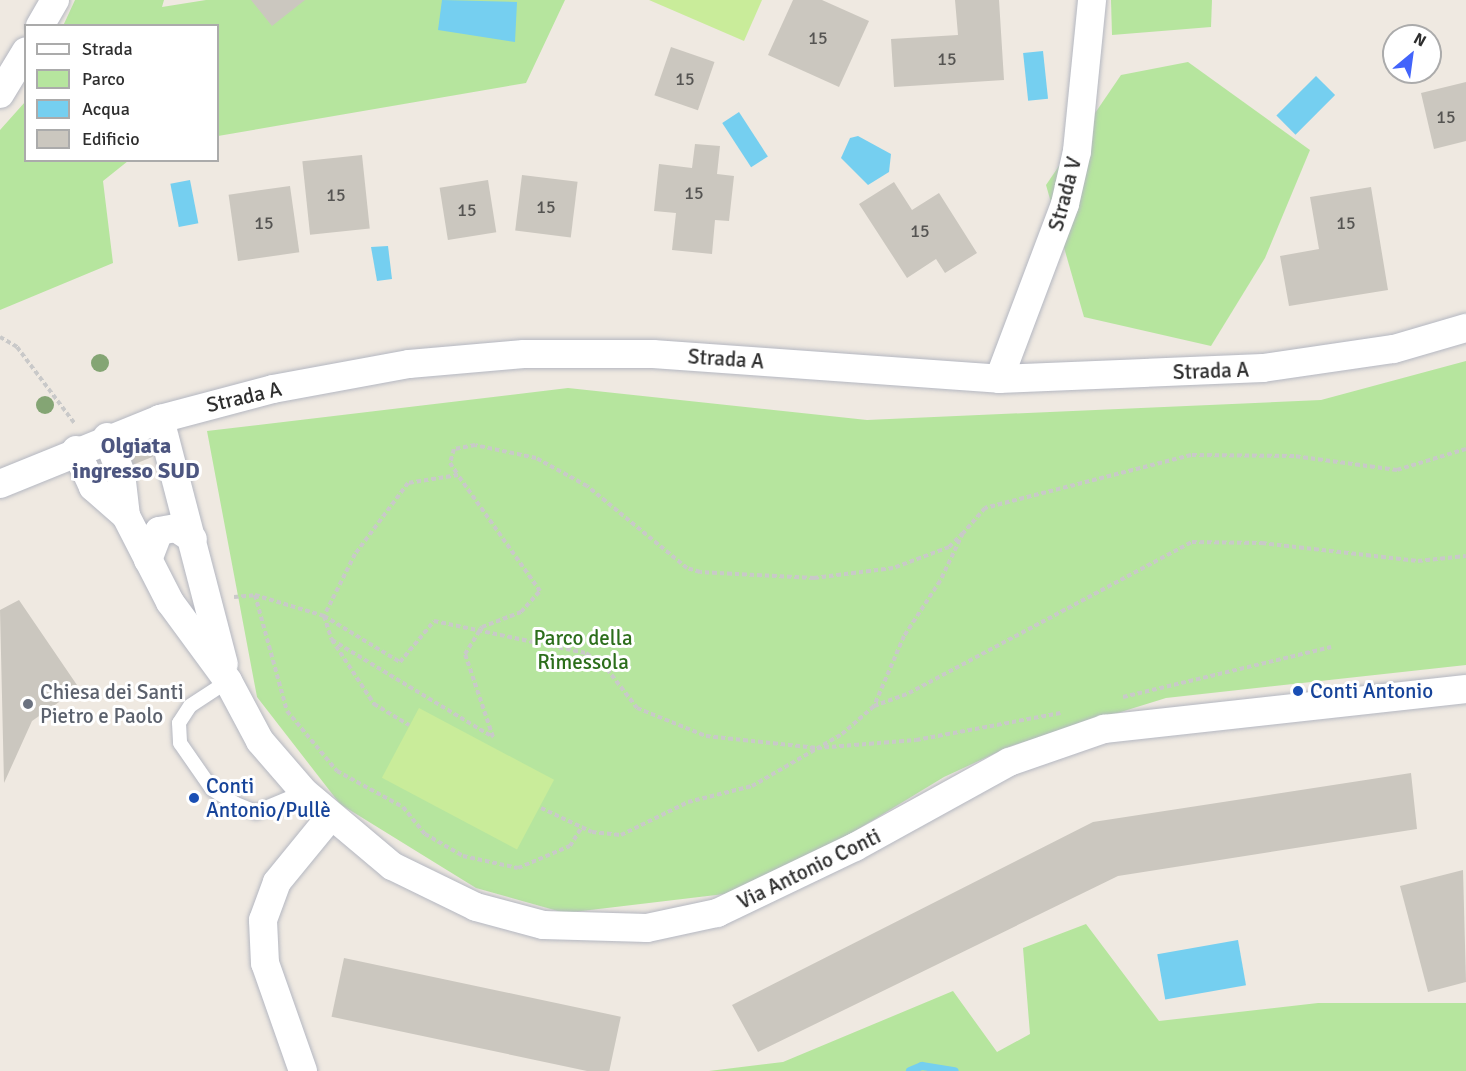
<!DOCTYPE html>
<html>
<head>
<meta charset="utf-8">
<style>
	body { margin:0 }
	#map { position:relative; width:1466px; height:1071px; overflow:hidden; background:#efe9e1; font-family:Signika,sans-serif }
	div>[style] { position:absolute }
	[style*='--x'] { left:calc(var(--x)*1px); top:calc(var(--y)*1px); width:calc(var(--w)*1px); rotate:calc(var(--a)*1deg) }
	.green>* { inset:0; background:#b6e59e }
	.pitch>* { inset:0; background:#c9ec9a; transform-origin:0 0 }
	.water>* { inset:0; background:#75cff0; transform-origin:0 0 }
	.stream>* { height:8px; margin:-4px; padding:0 4px; transform-origin:4px; border-radius:4px; background:#75cff0 }
	.building>* { inset:0; background:#cbc7bf; transform-origin:0 0 }
	.path>* { height:4px; margin-top:-2px; transform-origin:0; background:repeating-linear-gradient(90deg,#c9c9c9 0 4.5px,transparent 0 7.5px) }
	.roads { filter:drop-shadow(0 0 2px #b4b7c1) drop-shadow(0 0 2px #b4b7c1) }
	.lane>* { height:14px; margin:-7px; padding:0 7px; transform-origin:7px; border-radius:7px; background:#fff }
	.street>* { height:28px; margin:-14px; padding:0 14px; transform-origin:14px; border-radius:14px; background:#fff }
	.trees>* { width:18px; height:18px; margin:-9px; border-radius:50%; background:#84a574 }
	.dots>* { width:16px; height:16px; translate:-50% -50%; box-sizing:border-box; border:3px solid #fff; border-radius:50% }
	span { translate:-50% -50%; white-space:nowrap; text-align:center; line-height:1.15; -webkit-text-stroke:6px #fff; paint-order:stroke }
	.number-label { font-size:18px; color:#555452 }
	.number-label span { -webkit-text-stroke-width:0 }
	.street-label { font-size:21px; color:#2e2e2e }
	.park-label { font-size:21px; color:#2c6e1b }
	.transit-label { font-size:21px; color:#164399 }
	.left { translate:0 -50%; text-align:left }
	.worship-label { font-size:21px; color:#5b616d }
	.neighbourhood-label { font-size:22px; color:#4d5680; font-weight:700 }
	.legend { position:absolute; left:24px; top:24px; width:195px; height:138px; box-sizing:border-box; background:#fff; border:2px solid #ababab; margin:0; padding:8px 10px; list-style:none; font-size:18px; color:#2e2e2e }
	.legend li { display:flex; align-items:center; gap:12px; height:30px }
	.legend b { width:30px; border:2px solid #ababab }
	.north { position:absolute; left:1382px; top:24px; width:60px; height:60px; box-sizing:border-box; background:#fff; border:2px solid #ababab; border-radius:50%; rotate:29deg; font-size:16px; font-weight:700; line-height:24px; text-align:center; color:#2e2e2e }
	.north::after { content:''; display:block; margin:auto; width:21px; height:27px; background:#4264fb; clip-path:polygon(50% 0,100% 100%,50% 72%,0 100%) }
</style>
</head>
<body>
<div id="map">
	<div class="green">
		<div style="clip-path:polygon(75px 0,164px 0,162px 7px,206px 0,565px 0,526px 83px,218px 136px,218px 26px,63px 26px)"></div>
		<div style="clip-path:polygon(1111px 0,1212px 0,1211px 27px,1112px 35px)"></div>
		<div style="clip-path:polygon(1188px 62px,1310px 150px,1265px 258px,1211px 346px,1084px 317px,1046px 185px,1121px 75px)"></div>
		<div style="clip-path:polygon(25px 102px,26px 160px,128px 161px,103px 181px,113px 263px,0 310px,0 130px)"></div>
		<div style="clip-path:polygon(1466px 361px,1466px 665px,1166px 698px,1011px 746px,944px 777px,758px 890px,565px 913px,476px 888px,340px 804px,257px 697px,207px 431px,568px 388px,867px 420px,1321px 400px)"></div>
		<div style="clip-path:polygon(1086px 924px,1159px 1021px,1318px 1003px,1466px 1003px,1466px 1071px,709px 1071px,783px 1062px,953px 991px,997px 1052px,1030px 1034px,1023px 948px)"></div>
	</div>
	<div class="pitch">
		<div style="clip-path:polygon(649px 0,762px 0,744px 41px)"></div>
		<div style="left:419px;top:708px;width:153px;height:79px;rotate:28deg"></div>
	</div>
	<div class="water">
		<div style="clip-path:polygon(442px 0,517px 2px,515px 42px,438px 30px)"></div>
		<div style="left:1043px;top:51px;width:48px;height:20px;rotate:84deg"></div>
		<div style="left:1316px;top:76px;width:27px;height:56px;rotate:45deg"></div>
		<div style="left:739px;top:112px;width:53px;height:20px;rotate:57deg"></div>
		<div style="clip-path:polygon(858px 136px,891px 154px,889px 172px,868px 185px,841px 158px,850px 138px)"></div>
		<div style="left:190px;top:180px;width:44px;height:20px;rotate:79deg"></div>
		<div style="clip-path:polygon(388px 246px,392px 279px,377px 281px,371px 247px)"></div>
		<div style="left:1238px;top:940px;width:46px;height:82px;rotate:80deg"></div>
	</div>
	<div class="stream">
		<div style="--x:910;--y:1071;--w:13;--a:-23"></div>
		<div style="--x:922;--y:1066;--w:33;--a:9"></div>
	</div>
	<div class="building">
		<div style="clip-path:polygon(251px 0,305px 0,272px 26px)"></div>
		<div style="clip-path:polygon(793px 0,822px 0,869px 21px,839px 87px,768px 55px)"></div>
		<div style="clip-path:polygon(955px 0,999px 0,1004px 80px,894px 87px,891px 39px,958px 35px)"></div>
		<div style="left:671px;top:47px;width:46px;height:51px;rotate:19deg"></div>
		<div style="clip-path:polygon(1466px 82px,1466px 141px,1434px 149px,1421px 93px)"></div>
		<div style="clip-path:polygon(695px 144px,720px 146px,717px 174px,734px 176px,729px 221px,715px 220px,712px 254px,672px 250px,676px 213px,654px 211px,659px 164px,692px 168px)"></div>
		<div style="left:362px;top:155px;width:74px;height:60px;rotate:84deg"></div>
		<div style="left:522px;top:175px;width:56px;height:56px;rotate:7deg"></div>
		<div style="left:488px;top:180px;width:53px;height:49px;rotate:81deg"></div>
		<div style="clip-path:polygon(894px 182px,912px 210px,939px 193px,977px 253px,945px 273px,936px 259px,907px 278px,859px 204px)"></div>
		<div style="left:290px;top:186px;width:67px;height:62px;rotate:82deg"></div>
		<div style="clip-path:polygon(1371px 187px,1388px 290px,1289px 306px,1280px 256px,1319px 249px,1310px 197px)"></div>
		<div style="left:146px;top:440px;width:18px;height:28px;rotate:68deg"></div>
		<div style="clip-path:polygon(19px 600px,79px 688px,32px 721px,4px 783px,0 610px)"></div>
		<div style="clip-path:polygon(1411px 773px,1417px 829px,1118px 876px,758px 1052px,732px 1005px,1093px 822px)"></div>
		<div style="clip-path:polygon(1463px 870px,1466px 982px,1428px 992px,1400px 886px)"></div>
		<div style="left:344px;top:958px;width:283px;height:60px;rotate:12deg"></div>
	</div>
	<div class="path">
		<div style="--x:0;--y:337;--w:20;--a:30"></div>
		<div style="--x:17;--y:347;--w:96;--a:53"></div>
		<div style="--x:1466;--y:449;--w:72;--a:163.1"></div>
		<div style="--x:1397;--y:470;--w:104;--a:-172.3"></div>
		<div style="--x:1294;--y:456;--w:103;--a:-179.4"></div>
		<div style="--x:1191;--y:455;--w:213;--a:165.6"></div>
		<div style="--x:985;--y:508;--w:33;--a:131"></div>
		<div style="--x:963;--y:533;--w:53;--a:115.6"></div>
		<div style="--x:940;--y:581;--w:66;--a:123.2"></div>
		<div style="--x:904;--y:636;--w:76;--a:113.2"></div>
		<div style="--x:874;--y:706;--w:37;--a:-20"></div>
		<div style="--x:909;--y:693;--w:321;--a:-28.1"></div>
		<div style="--x:1192;--y:542;--w:70;--a:0.8"></div>
		<div style="--x:1262;--y:543;--w:157;--a:6.6"></div>
		<div style="--x:1418;--y:561;--w:48;--a:-5.9"></div>
		<div style="--x:963;--y:533;--w:20;--a:135"></div>
		<div style="--x:949;--y:547;--w:60;--a:159.4"></div>
		<div style="--x:893;--y:568;--w:80;--a:172.8"></div>
		<div style="--x:814;--y:578;--w:114;--a:-177"></div>
		<div style="--x:700;--y:572;--w:14;--a:-163"></div>
		<div style="--x:687;--y:568;--w:129;--a:-140.6"></div>
		<div style="--x:587;--y:486;--w:58;--a:-151.2"></div>
		<div style="--x:536;--y:458;--w:62;--a:-168"></div>
		<div style="--x:475;--y:445;--w:21;--a:169"></div>
		<div style="--x:454;--y:449;--w:15;--a:106"></div>
		<div style="--x:450;--y:463;--w:14;--a:56"></div>
		<div style="--x:458;--y:475;--w:51;--a:170.9"></div>
		<div style="--x:408;--y:483;--w:89;--a:126.7"></div>
		<div style="--x:355;--y:554;--w:69;--a:116.6"></div>
		<div style="--x:324;--y:616;--w:89;--a:31.2"></div>
		<div style="--x:400;--y:662;--w:53;--a:-50.3"></div>
		<div style="--x:434;--y:621;--w:155;--a:11.9"></div>
		<div style="--x:586;--y:653;--w:26;--a:37"></div>
		<div style="--x:607;--y:669;--w:49;--a:52.4"></div>
		<div style="--x:637;--y:708;--w:74;--a:22.1"></div>
		<div style="--x:706;--y:736;--w:112;--a:6.2"></div>
		<div style="--x:817;--y:748;--w:99;--a:-4.6"></div>
		<div style="--x:916;--y:740;--w:147;--a:-10.6"></div>
		<div style="--x:255;--y:595;--w:120;--a:74.6"></div>
		<div style="--x:287;--y:711;--w:78;--a:50.2"></div>
		<div style="--x:337;--y:771;--w:75;--a:28.6"></div>
		<div style="--x:403;--y:807;--w:35;--a:51"></div>
		<div style="--x:425;--y:834;--w:44;--a:30.1"></div>
		<div style="--x:463;--y:856;--w:56;--a:12.3"></div>
		<div style="--x:518;--y:868;--w:56;--a:-22.9"></div>
		<div style="--x:570;--y:846;--w:22;--a:-58"></div>
		<div style="--x:234;--y:597;--w:21;--a:-5"></div>
		<div style="--x:255;--y:595;--w:72;--a:16.9"></div>
		<div style="--x:324;--y:616;--w:25;--a:72"></div>
		<div style="--x:332;--y:640;--w:77;--a:56.7"></div>
		<div style="--x:374;--y:704;--w:41;--a:31"></div>
		<div style="--x:332;--y:640;--w:188;--a:31.1"></div>
		<div style="--x:493;--y:737;--w:88;--a:-108.6"></div>
		<div style="--x:465;--y:654;--w:32;--a:-58"></div>
		<div style="--x:482;--y:627;--w:42;--a:-21"></div>
		<div style="--x:521;--y:612;--w:28;--a:-48"></div>
		<div style="--x:540;--y:591;--w:142;--a:-125.3"></div>
		<div style="--x:1123;--y:697;--w:214;--a:-13.5"></div>
		<div style="--x:541;--y:808;--w:56;--a:25.2"></div>
		<div style="--x:592;--y:832;--w:29;--a:6"></div>
		<div style="--x:621;--y:835;--w:75;--a:-26.2"></div>
		<div style="--x:688;--y:802;--w:66;--a:-14"></div>
		<div style="--x:752;--y:786;--w:104;--a:-30"></div>
		<div style="--x:842;--y:734;--w:43;--a:-41.2"></div>
	</div>
	<div class="roads">
		<div class="lane">
			<div style="--x:228;--y:681;--w:45;--a:146.7"></div>
			<div style="--x:190;--y:706;--w:20;--a:123"></div>
			<div style="--x:179;--y:723;--w:20;--a:87"></div>
			<div style="--x:180;--y:743;--w:56;--a:55.2"></div>
			<div style="--x:212;--y:789;--w:28;--a:32"></div>
			<div style="--x:236;--y:804;--w:22;--a:22"></div>
			<div style="--x:256;--y:812;--w:52;--a:-22.6"></div>
		</div>
		<div class="street">
			<div style="--x:40;--y:26;--w:30;--a:-60"></div>
			<div style="--x:0;--y:94;--w:50;--a:-58.8"></div>
			<div style="--x:999;--y:379;--w:187;--a:-69.3"></div>
			<div style="--x:1065;--y:204;--w:54;--a:-77.2"></div>
			<div style="--x:1077;--y:151;--w:152;--a:-84.3"></div>
			<div style="--x:160;--y:419;--w:253;--a:75.4"></div>
			<div style="--x:107;--y:437;--w:39;--a:69"></div>
			<div style="--x:121;--y:473;--w:43;--a:83.4"></div>
			<div style="--x:76;--y:450;--w:41;--a:65.3"></div>
			<div style="--x:93;--y:487;--w:44;--a:41.3"></div>
			<div style="--x:126;--y:516;--w:97;--a:62.9"></div>
			<div style="--x:170;--y:602;--w:98;--a:53.7"></div>
			<div style="--x:228;--y:681;--w:68;--a:61.9"></div>
			<div style="--x:260;--y:741;--w:67;--a:49.2"></div>
			<div style="--x:304;--y:792;--w:115;--a:40.1"></div>
			<div style="--x:392;--y:866;--w:93;--a:26"></div>
			<div style="--x:476;--y:907;--w:69;--a:15"></div>
			<div style="--x:543;--y:925;--w:104;--a:1.7"></div>
			<div style="--x:647;--y:928;--w:72;--a:-12.1"></div>
			<div style="--x:717;--y:913;--w:153;--a:-25.6"></div>
			<div style="--x:855;--y:847;--w:176;--a:-28.9"></div>
			<div style="--x:1009;--y:762;--w:101;--a:-19.2"></div>
			<div style="--x:1104;--y:729;--w:364;--a:-6.3"></div>
			<div style="--x:0;--y:484;--w:173;--a:-22.1"></div>
			<div style="--x:160;--y:419;--w:117;--a:-14.9"></div>
			<div style="--x:273;--y:389;--w:138;--a:-10.4"></div>
			<div style="--x:409;--y:364;--w:115;--a:-5"></div>
			<div style="--x:524;--y:354;--w:129;--a:0"></div>
			<div style="--x:653;--y:354;--w:347;--a:4.1"></div>
			<div style="--x:999;--y:379;--w:264;--a:-2.4"></div>
			<div style="--x:1263;--y:368;--w:132;--a:-8.3"></div>
			<div style="--x:1394;--y:349;--w:75;--a:-16.3"></div>
			<div style="--x:148;--y:560;--w:31;--a:-69"></div>
			<div style="--x:159;--y:531;--w:17;--a:-10"></div>
			<div style="--x:176;--y:528;--w:20;--a:33"></div>
			<div style="--x:303;--y:1071;--w:114;--a:-109.4"></div>
			<div style="--x:265;--y:963;--w:43;--a:-92.7"></div>
			<div style="--x:263;--y:920;--w:40;--a:-69.8"></div>
			<div style="--x:277;--y:882;--w:85;--a:-50.7"></div>
		</div>
	</div>
	<div class="trees">
		<div style="left:100px;top:363px"></div>
		<div style="left:45px;top:405px"></div>
	</div>
	<div class="dots">
		<div style="left:1298px;top:691px;background:#1a4fb4"></div>
		<div style="left:28px;top:704px;background:#6b7280"></div>
		<div style="left:194px;top:798px;background:#1a4fb4"></div>
	</div>
	<div class="number-label">
		<span style="left:818px;top:38px">15</span>
		<span style="left:947px;top:59px">15</span>
		<span style="left:685px;top:79px">15</span>
		<span style="left:1446px;top:117px">15</span>
		<span style="left:694px;top:193px">15</span>
		<span style="left:336px;top:195px">15</span>
		<span style="left:546px;top:207px">15</span>
		<span style="left:467px;top:210px">15</span>
		<span style="left:264px;top:223px">15</span>
		<span style="left:1346px;top:223px">15</span>
		<span style="left:920px;top:231px">15</span>
	</div>
	<div class="street-label">
		<span style="left:1065px;top:194px;rotate:-75deg">Strada V</span>
		<span style="left:726px;top:359px;rotate:4deg">Strada A</span>
		<span style="left:1211px;top:371px;rotate:-2deg">Strada A</span>
		<span style="left:244px;top:397px;rotate:-13deg">Strada A</span>
		<span style="left:809px;top:869px;rotate:-26deg">Via Antonio Conti</span>
	</div>
	<div class="park-label">
		<span style="left:583px;top:650px">Parco della<br>Rimessola</span>
	</div>
	<div class="transit-label">
		<span class="left" style="left:1310px;top:691px">Conti Antonio</span>
		<span class="left" style="left:206px;top:798px">Conti<br>Antonio/Pullè</span>
	</div>
	<div class="worship-label">
		<span class="left" style="left:40px;top:704px">Chiesa dei Santi<br>Pietro e Paolo</span>
	</div>
	<div class="neighbourhood-label">
		<span style="left:136px;top:458px">Olgiata<br>ingresso SUD</span>
	</div>
	<ul class="legend">
	<li><b style="height:8px;background:#fff"></b>Strada</li>
	<li><b style="height:16px;background:#b6e59e"></b>Parco</li>
	<li><b style="height:16px;background:#75cff0"></b>Acqua</li>
	<li><b style="height:16px;background:#cbc7bf"></b>Edificio</li>
	</ul>
	<div class="north">N</div>
</div>
</body>
</html>
